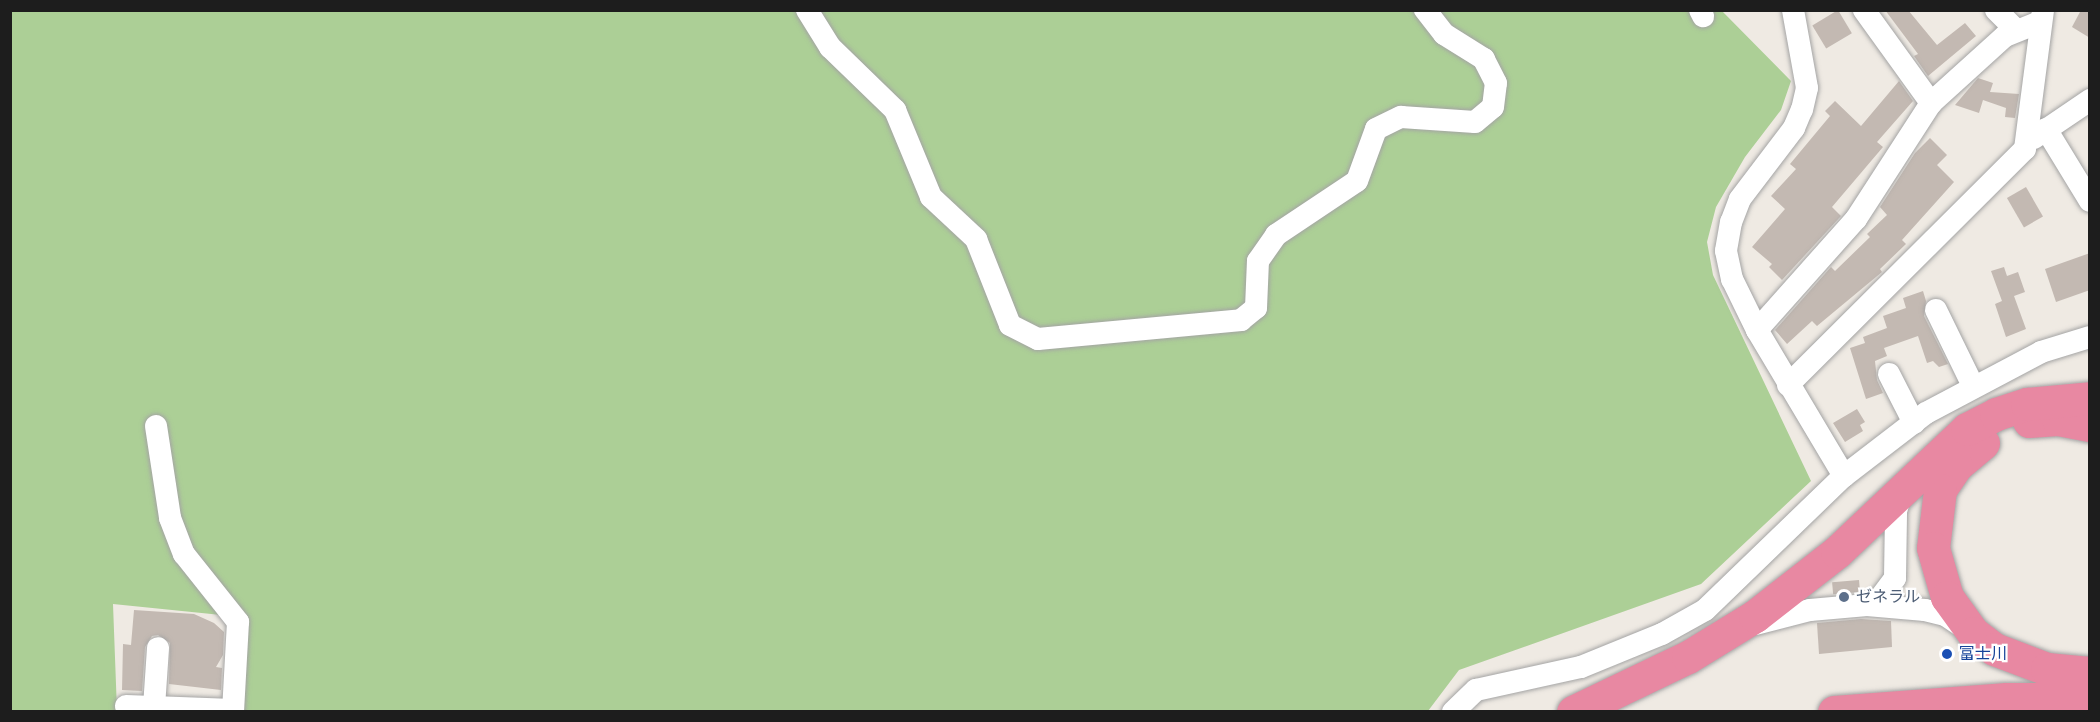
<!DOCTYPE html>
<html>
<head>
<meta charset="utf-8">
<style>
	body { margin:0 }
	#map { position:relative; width:2100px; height:722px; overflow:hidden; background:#efeae3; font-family:"Fira Sans","Noto Sans JP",sans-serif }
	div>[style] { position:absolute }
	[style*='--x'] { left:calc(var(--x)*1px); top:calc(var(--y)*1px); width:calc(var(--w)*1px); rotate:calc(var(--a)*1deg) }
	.forest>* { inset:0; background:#accf96 }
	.building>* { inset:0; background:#c3b9b2; transform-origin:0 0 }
	.roads { filter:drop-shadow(0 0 2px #a4a4a4) drop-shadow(0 0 2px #a4a4a4) }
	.minor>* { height:22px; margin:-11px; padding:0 11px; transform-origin:11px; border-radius:11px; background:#fff }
	.highway>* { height:33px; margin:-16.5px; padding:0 16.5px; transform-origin:16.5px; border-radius:16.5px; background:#e888a2 }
	.dots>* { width:16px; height:16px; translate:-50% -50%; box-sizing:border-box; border:3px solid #fff; border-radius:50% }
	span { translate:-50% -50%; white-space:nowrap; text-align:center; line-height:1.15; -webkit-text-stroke:4.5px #fff; paint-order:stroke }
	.service-label { font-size:16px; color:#4e5e75 }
	.left { translate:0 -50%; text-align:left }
	.transit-label { font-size:16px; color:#164399 }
	.frame { position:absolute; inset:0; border:12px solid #1d1d1d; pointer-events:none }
</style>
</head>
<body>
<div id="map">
	<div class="forest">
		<div style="clip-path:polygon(10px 11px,1722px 11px,1791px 81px,1781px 110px,1745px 157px,1716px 207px,1707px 242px,1713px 275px,1811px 481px,1701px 584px,1459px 670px,1428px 711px,243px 711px,241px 617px,113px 604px,117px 711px,11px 711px)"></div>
	</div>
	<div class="building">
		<div style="left:1838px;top:10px;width:27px;height:30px;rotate:59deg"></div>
		<div style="clip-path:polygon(1885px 10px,1908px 10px,1937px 45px,1965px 23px,1976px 36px,1928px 76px,1914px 56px,1918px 54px)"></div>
		<div style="clip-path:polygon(2081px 10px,2090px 10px,2090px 38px,2072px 27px)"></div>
		<div style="clip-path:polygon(1978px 78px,1993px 83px,1990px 92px,2019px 94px,2015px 118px,2005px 117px,2006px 108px,1983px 100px,1979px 113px,1955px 105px)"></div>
		<div style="clip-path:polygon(1899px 81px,1913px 101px,1877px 142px,1883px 147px,1832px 207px,1841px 216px,1782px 280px,1769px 267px,1772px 264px,1752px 247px,1785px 209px,1771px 196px,1796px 169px,1790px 164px,1830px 116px,1825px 111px,1835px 101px,1861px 126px)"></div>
		<div style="clip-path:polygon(1930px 138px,1947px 155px,1937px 165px,1954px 182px,1902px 240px,1906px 244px,1880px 269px,1882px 272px,1817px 326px,1812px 321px,1787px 344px,1775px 330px,1831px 267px,1835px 271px,1870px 237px,1867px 234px,1887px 215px,1880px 207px,1915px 153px)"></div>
		<div style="left:2026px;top:187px;width:34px;height:22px;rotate:60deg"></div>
		<div style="clip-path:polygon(2090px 253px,2090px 290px,2056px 302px,2045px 269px)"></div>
		<div style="clip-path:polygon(2004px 267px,2007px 276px,2018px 272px,2025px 292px,2014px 296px,2026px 329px,2006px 337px,1995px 304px,2002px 301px,1991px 271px)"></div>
		<div style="clip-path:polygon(1923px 291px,1926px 301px,1924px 316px,1948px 364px,1939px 367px,1933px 361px,1927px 363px,1918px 336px,1884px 348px,1887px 356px,1875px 361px,1877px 380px,1883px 393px,1866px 399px,1850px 348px,1865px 343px,1863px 337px,1887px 328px,1883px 316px,1906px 308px,1903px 298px)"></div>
		<div style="clip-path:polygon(1857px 409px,1865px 422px,1860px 425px,1863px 431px,1845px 442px,1833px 423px)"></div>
		<div style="left:1859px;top:580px;width:12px;height:27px;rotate:85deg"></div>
		<div style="clip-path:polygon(134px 610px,194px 614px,214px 623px,224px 632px,223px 655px,216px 667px,222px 668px,221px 690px,169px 684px,170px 643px,158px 635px,152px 636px,145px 647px,142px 691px,122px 690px,123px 644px,131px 645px)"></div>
		<div style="clip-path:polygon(1861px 619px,1891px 621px,1892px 647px,1819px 654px,1817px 623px)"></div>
	</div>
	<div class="roads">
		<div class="minor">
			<div style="--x:807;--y:10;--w:44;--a:58.1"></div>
			<div style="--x:830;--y:47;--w:91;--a:44.1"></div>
			<div style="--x:895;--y:110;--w:94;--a:67.5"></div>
			<div style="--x:931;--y:197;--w:62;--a:43"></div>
			<div style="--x:976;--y:239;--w:92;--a:68.4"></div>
			<div style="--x:1010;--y:325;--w:31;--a:27"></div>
			<div style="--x:1038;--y:339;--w:204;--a:-5.3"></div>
			<div style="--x:1241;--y:320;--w:19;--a:-39"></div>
			<div style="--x:1256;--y:308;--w:47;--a:-87.6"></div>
			<div style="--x:1258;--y:261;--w:32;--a:-55"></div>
			<div style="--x:1276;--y:235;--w:97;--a:-33.7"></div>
			<div style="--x:1357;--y:181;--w:55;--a:-69.9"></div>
			<div style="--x:1376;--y:129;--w:28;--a:-26"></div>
			<div style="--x:1401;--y:117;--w:74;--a:3.9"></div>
			<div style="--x:1475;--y:122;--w:23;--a:-40"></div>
			<div style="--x:1493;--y:107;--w:24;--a:-83"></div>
			<div style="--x:1496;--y:83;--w:27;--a:-117"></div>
			<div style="--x:1484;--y:59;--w:47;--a:-148"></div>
			<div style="--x:1444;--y:34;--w:31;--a:-128"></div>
			<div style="--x:1700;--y:10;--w:7;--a:63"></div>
			<div style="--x:1793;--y:10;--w:79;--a:79.8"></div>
			<div style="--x:1807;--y:88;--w:22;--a:103"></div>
			<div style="--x:1802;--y:109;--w:21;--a:113"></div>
			<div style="--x:1794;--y:128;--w:89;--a:127.3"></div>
			<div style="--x:1740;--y:199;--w:25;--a:111"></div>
			<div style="--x:1731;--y:222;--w:29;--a:100"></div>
			<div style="--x:1726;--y:251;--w:29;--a:78"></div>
			<div style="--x:1732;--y:279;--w:57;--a:63.9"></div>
			<div style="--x:1757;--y:330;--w:170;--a:59.2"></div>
			<div style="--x:1864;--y:10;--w:115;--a:54.2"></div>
			<div style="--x:1996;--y:10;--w:28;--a:45"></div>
			<div style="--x:2046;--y:129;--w:84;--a:58.6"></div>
			<div style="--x:2034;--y:138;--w:68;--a:-34.2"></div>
			<div style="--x:1936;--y:310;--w:85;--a:64"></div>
			<div style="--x:1757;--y:330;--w:149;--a:-48.3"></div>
			<div style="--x:1856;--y:219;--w:138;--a:-57.1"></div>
			<div style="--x:1931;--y:103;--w:100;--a:-42.2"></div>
			<div style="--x:2005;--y:36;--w:38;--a:-22"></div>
			<div style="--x:1889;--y:374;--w:55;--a:63"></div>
			<div style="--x:1788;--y:385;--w:334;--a:-44.9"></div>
			<div style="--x:2025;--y:149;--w:140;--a:-82.6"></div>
			<div style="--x:156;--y:426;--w:93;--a:81.3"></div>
			<div style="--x:170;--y:518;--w:39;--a:69"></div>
			<div style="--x:184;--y:554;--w:87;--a:51.5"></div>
			<div style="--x:238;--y:622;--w:90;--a:93.2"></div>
			<div style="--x:1867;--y:605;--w:58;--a:4.9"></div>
			<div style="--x:1925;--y:610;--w:21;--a:14"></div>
			<div style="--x:1945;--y:615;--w:25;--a:34"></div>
			<div style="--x:1755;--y:624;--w:57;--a:-14.3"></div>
			<div style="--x:1810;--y:610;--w:57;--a:-5"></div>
			<div style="--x:1867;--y:605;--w:15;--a:-28"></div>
			<div style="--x:1880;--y:598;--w:25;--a:-53"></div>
			<div style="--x:1895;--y:578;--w:67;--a:-89.1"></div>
			<div style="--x:1896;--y:511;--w:21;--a:-73"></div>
			<div style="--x:126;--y:706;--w:107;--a:2.1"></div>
			<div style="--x:154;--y:707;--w:59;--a:-86.1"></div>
			<div style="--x:1453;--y:712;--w:32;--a:-44"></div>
			<div style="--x:1476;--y:690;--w:107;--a:-12.4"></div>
			<div style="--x:1581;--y:667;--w:87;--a:-22.2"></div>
			<div style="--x:1662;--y:634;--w:49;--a:-29.2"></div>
			<div style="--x:1705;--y:610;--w:193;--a:-44"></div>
			<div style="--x:1844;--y:476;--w:103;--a:-37.5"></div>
			<div style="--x:1926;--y:413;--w:130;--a:-27.9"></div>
			<div style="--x:2041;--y:352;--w:51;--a:-17"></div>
		</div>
		<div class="highway">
			<div style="--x:2029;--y:421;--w:29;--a:-4"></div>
			<div style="--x:2058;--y:419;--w:33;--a:11"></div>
			<div style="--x:1983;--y:443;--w:35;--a:140"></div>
			<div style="--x:1956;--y:466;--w:29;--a:124"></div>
			<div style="--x:1940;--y:490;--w:58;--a:96.9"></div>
			<div style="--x:1933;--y:548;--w:51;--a:74.1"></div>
			<div style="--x:1947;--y:597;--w:44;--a:54.2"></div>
			<div style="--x:1973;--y:633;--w:26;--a:37"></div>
			<div style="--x:1994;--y:649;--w:57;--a:20.7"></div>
			<div style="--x:2047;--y:669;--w:43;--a:5.3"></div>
			<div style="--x:1573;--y:712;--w:127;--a:-25.6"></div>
			<div style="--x:1688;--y:657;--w:79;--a:-31.5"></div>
			<div style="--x:1755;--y:616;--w:104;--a:-38"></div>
			<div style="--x:1837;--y:552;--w:179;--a:-43.4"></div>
			<div style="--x:1967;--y:429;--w:33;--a:-27"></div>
			<div style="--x:1996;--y:414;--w:33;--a:-18"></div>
			<div style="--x:2027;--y:404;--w:63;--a:-5.4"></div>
			<div style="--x:1834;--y:712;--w:173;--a:-4.3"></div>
			<div style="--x:2007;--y:699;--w:83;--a:0"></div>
		</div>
	</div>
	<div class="dots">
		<div style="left:1844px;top:597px;background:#5c6f8a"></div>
		<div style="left:1947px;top:654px;background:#1a4fb4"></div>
	</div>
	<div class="service-label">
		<span class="left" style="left:1856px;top:597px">ゼネラル</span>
	</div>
	<div class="transit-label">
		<span class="left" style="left:1959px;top:654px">富士川</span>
	</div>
	<div class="frame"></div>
</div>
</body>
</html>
